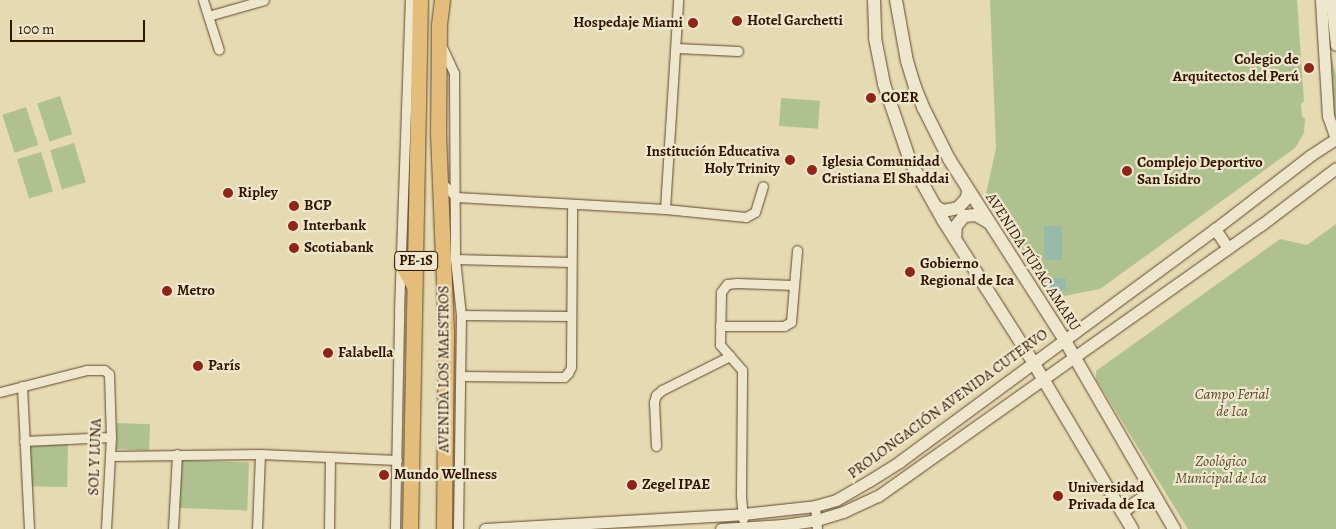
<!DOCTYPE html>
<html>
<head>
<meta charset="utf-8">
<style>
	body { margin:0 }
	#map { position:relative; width:1336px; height:529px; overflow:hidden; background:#e6dab2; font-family:Alegreya,serif }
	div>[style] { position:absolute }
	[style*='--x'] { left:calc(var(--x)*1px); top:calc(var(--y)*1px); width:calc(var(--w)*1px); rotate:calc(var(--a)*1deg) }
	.green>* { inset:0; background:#b0c190; transform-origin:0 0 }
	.water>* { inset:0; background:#96bbab; transform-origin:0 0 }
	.roads { filter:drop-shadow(0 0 1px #5f462c) drop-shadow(0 0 1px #5f462c) }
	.minor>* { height:9px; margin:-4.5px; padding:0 4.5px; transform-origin:4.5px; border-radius:4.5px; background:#efe7cd }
	.tertiary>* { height:11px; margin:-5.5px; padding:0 5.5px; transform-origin:5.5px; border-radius:5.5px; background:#efe7cd }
	.secondary>* { height:12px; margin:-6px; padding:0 6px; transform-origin:6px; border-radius:6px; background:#efe7cd }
	.trunk>* { height:15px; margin:-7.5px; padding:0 7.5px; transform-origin:7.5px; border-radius:7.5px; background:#e3bd79 }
	.dots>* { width:14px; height:14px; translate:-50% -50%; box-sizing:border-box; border:2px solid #efe7cd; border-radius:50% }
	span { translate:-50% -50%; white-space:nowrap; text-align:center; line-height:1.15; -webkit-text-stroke:4.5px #efe7cd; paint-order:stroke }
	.shield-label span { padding:1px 4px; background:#efe7cd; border:1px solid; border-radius:4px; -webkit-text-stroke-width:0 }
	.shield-label { font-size:14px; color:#321500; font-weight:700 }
	.poi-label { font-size:15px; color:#321500; font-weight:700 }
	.left { translate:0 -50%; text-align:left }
	.right { translate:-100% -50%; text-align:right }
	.street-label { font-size:15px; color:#321500 }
	.park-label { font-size:15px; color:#58492b; font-style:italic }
	.scale { position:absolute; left:10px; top:20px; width:135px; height:22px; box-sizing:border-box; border:2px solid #321500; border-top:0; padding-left:6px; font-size:15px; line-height:18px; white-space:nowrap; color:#321500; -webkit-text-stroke:4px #efe7cd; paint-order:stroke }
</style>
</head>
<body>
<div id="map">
	<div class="green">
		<div style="clip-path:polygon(990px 0,1297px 0,1304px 101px,1301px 104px,1302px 116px,1305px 119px,1304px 133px,1295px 148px,1100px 289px,1049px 299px,997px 214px,1000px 207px,986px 194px,996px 148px)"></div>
		<div style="clip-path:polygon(1327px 41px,1336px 75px,1336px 129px,1332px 116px)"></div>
		<div style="left:60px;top:96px;width:40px;height:24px;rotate:72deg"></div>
		<div style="left:781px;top:98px;width:39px;height:28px;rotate:4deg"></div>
		<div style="left:26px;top:107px;width:40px;height:25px;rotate:72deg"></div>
		<div style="left:74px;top:143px;width:41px;height:25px;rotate:73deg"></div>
		<div style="left:41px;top:152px;width:41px;height:25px;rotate:73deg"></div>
		<div style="clip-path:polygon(1336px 224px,1336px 529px,1188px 529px,1096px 379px,1096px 371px,1280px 239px,1307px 245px)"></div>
		<div style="left:117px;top:423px;width:33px;height:26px;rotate:2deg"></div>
		<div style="left:68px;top:444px;width:43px;height:42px;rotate:91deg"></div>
		<div style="left:180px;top:460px;width:69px;height:48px;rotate:2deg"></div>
	</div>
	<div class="water">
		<div style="left:1044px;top:226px;width:18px;height:34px"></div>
		<div style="left:1047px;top:278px;width:19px;height:12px"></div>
	</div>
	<div class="roads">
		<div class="minor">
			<div style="--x:203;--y:0;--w:52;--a:72.3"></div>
			<div style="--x:208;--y:16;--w:58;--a:-15.9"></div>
			<div style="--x:442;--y:47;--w:29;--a:65"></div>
			<div style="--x:454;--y:73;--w:186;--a:89.7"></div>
			<div style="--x:455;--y:259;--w:56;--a:83.9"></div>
			<div style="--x:461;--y:315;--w:214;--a:90.8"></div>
			<div style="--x:676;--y:48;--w:62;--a:2.8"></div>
			<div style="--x:440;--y:181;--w:23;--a:45"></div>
			<div style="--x:456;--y:197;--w:209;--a:3.3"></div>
			<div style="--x:665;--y:209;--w:81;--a:5.6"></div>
			<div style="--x:746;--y:217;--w:10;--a:-29"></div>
			<div style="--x:755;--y:212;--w:27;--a:-73"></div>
			<div style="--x:665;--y:209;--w:209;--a:-86.4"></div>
			<div style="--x:455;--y:259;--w:116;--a:1.5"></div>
			<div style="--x:461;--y:315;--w:110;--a:0.5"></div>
			<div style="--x:720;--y:326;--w:64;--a:0"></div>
			<div style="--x:784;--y:326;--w:8;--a:-30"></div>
			<div style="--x:791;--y:322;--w:72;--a:-85.2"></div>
			<div style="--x:461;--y:376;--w:95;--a:0.6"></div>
			<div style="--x:556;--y:377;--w:8;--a:0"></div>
			<div style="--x:564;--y:377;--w:6;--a:-45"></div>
			<div style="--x:568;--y:373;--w:7;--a:-63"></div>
			<div style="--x:571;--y:367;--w:163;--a:-89.6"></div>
			<div style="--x:22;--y:386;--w:143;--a:87.2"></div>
			<div style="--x:0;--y:392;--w:89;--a:-14.3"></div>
			<div style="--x:86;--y:370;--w:18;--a:0"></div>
			<div style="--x:104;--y:370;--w:6;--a:39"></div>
			<div style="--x:109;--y:374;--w:63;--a:88.2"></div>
			<div style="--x:111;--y:437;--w:92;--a:93.1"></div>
			<div style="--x:24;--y:441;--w:87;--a:-2.6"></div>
			<div style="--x:656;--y:446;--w:44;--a:-92.6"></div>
			<div style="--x:654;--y:402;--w:7;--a:-74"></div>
			<div style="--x:656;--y:395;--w:8;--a:-40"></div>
			<div style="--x:662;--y:390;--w:76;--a:-26.6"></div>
			<div style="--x:110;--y:456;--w:150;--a:-0.8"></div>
			<div style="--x:260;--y:454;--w:137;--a:2.5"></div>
			<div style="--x:815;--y:506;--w:23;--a:85"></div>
			<div style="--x:743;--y:519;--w:25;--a:-95"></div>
			<div style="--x:741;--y:494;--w:124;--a:-89.5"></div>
			<div style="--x:742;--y:370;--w:33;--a:-131"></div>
			<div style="--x:720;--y:345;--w:53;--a:-88.9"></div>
			<div style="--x:721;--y:292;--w:10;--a:-53"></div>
			<div style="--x:727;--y:284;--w:10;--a:-6"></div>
			<div style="--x:737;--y:283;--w:57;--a:2"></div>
			<div style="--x:173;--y:529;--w:75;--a:-86.9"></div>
			<div style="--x:257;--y:529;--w:75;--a:-87.7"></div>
			<div style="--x:329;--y:529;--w:72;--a:-89.2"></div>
			<div style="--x:395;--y:529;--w:218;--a:-88.9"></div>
			<div style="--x:399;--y:311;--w:311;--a:-88"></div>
		</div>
		<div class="tertiary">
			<div style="--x:1331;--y:0;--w:45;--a:83.7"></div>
			<div style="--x:1215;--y:229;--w:23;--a:56"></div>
			<div style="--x:485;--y:529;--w:258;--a:-3.3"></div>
			<div style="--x:743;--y:514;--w:72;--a:-6.3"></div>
			<div style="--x:815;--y:506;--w:22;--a:-16"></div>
			<div style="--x:836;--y:500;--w:38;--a:-30"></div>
			<div style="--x:869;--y:481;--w:36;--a:-32"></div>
			<div style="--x:899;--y:462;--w:393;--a:-36.4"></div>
			<div style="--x:1215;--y:229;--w:121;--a:-37.6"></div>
			<div style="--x:1311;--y:155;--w:30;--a:-33"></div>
			<div style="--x:1336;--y:139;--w:24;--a:-109"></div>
			<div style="--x:1328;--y:116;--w:116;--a:-93.5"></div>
			<div style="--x:721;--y:529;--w:62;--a:-3.7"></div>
			<div style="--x:783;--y:525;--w:34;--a:-8"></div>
			<div style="--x:817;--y:520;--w:27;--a:-17"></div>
			<div style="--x:843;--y:512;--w:38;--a:-25"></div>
			<div style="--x:878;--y:496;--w:469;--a:-35.3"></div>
			<div style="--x:1261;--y:225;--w:94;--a:-37.2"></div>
		</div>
		<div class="secondary">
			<div style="--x:874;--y:0;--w:38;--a:88"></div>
			<div style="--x:875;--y:38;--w:47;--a:78.9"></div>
			<div style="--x:884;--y:84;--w:81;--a:71.3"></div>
			<div style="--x:910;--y:161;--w:68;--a:60.8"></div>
			<div style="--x:943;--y:220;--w:168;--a:57.6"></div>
			<div style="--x:1033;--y:362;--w:194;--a:59.3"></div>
			<div style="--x:896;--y:0;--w:62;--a:79.8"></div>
			<div style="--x:907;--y:61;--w:27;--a:73"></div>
			<div style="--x:915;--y:87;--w:22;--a:68"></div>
			<div style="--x:923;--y:107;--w:58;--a:63.4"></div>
			<div style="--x:949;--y:159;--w:214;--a:57.4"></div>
			<div style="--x:1064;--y:339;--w:220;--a:59.9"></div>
			<div style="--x:935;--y:206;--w:9;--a:32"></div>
			<div style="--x:943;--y:211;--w:15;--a:-11"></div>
			<div style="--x:958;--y:208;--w:13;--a:-48"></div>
			<div style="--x:967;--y:198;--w:8;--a:-83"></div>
			<div style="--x:955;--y:239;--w:13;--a:-86"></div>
			<div style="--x:956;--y:226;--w:13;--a:-51"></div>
			<div style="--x:964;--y:216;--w:12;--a:-5"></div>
			<div style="--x:976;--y:215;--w:14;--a:30"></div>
			<div style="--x:1122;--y:512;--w:36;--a:-34"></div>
		</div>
		<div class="trunk">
			<div style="--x:442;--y:0;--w:25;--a:97"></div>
			<div style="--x:439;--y:25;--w:108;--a:90.5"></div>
			<div style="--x:438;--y:133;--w:200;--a:87.7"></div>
			<div style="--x:446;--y:333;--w:196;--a:90.6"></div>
			<div style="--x:402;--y:264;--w:26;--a:61"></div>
			<div style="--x:410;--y:529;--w:529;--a:-88.92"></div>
		</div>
	</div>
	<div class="dots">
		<div style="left:737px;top:21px;background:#8f2418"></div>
		<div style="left:693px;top:23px;background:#8f2418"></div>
		<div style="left:1309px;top:68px;background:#8f2418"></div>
		<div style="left:871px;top:98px;background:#8f2418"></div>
		<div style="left:790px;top:160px;background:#8f2418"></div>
		<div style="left:812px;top:170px;background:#8f2418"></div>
		<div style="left:1127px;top:171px;background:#8f2418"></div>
		<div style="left:228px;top:193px;background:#8f2418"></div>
		<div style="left:294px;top:206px;background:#8f2418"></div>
		<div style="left:293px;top:226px;background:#8f2418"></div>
		<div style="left:294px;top:248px;background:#8f2418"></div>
		<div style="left:910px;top:272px;background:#8f2418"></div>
		<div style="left:167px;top:291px;background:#8f2418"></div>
		<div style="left:328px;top:353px;background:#8f2418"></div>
		<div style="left:198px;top:366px;background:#8f2418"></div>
		<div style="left:384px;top:475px;background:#8f2418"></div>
		<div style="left:632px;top:485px;background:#8f2418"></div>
		<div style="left:1058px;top:496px;background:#8f2418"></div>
	</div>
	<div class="shield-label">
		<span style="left:416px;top:261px">PE-1S</span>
	</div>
	<div class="poi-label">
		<span class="left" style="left:747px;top:21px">Hotel Garchetti</span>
		<span class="right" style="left:683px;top:23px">Hospedaje Miami</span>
		<span class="right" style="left:1299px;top:68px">Colegio de<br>Arquitectos del Perú</span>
		<span class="left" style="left:881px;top:98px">COER</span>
		<span class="right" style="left:780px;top:160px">Institución Educativa<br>Holy Trinity</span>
		<span class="left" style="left:822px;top:170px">Iglesia Comunidad<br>Cristiana El Shaddai</span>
		<span class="left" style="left:1137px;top:171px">Complejo Deportivo<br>San Isidro</span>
		<span class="left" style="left:238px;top:193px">Ripley</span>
		<span class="left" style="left:304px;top:206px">BCP</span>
		<span class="left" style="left:303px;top:226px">Interbank</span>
		<span class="left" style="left:304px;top:248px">Scotiabank</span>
		<span class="left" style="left:920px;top:272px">Gobierno<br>Regional de Ica</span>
		<span class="left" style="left:177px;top:291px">Metro</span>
		<span class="left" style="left:338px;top:353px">Falabella</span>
		<span class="left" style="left:208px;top:366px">París</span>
		<span class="left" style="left:394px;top:475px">Mundo Wellness</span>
		<span class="left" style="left:642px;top:485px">Zegel IPAE</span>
		<span class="left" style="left:1068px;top:496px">Universidad<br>Privada de Ica</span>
	</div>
	<div class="street-label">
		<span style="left:1033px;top:262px;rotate:57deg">AVENIDA TÚPAC AMARU</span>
		<span style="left:444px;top:369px;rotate:-90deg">AVENIDA LOS MAESTROS</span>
		<span style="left:948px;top:404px;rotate:-36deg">PROLONGACIÓN AVENIDA CUTERVO</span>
		<span style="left:95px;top:457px;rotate:-88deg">SOL Y LUNA</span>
	</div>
	<div class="park-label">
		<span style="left:1232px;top:403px">Campo Ferial<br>de Ica</span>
		<span style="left:1221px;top:470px">Zoológico<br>Municipal de Ica</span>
	</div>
	<div class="scale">100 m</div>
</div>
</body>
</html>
